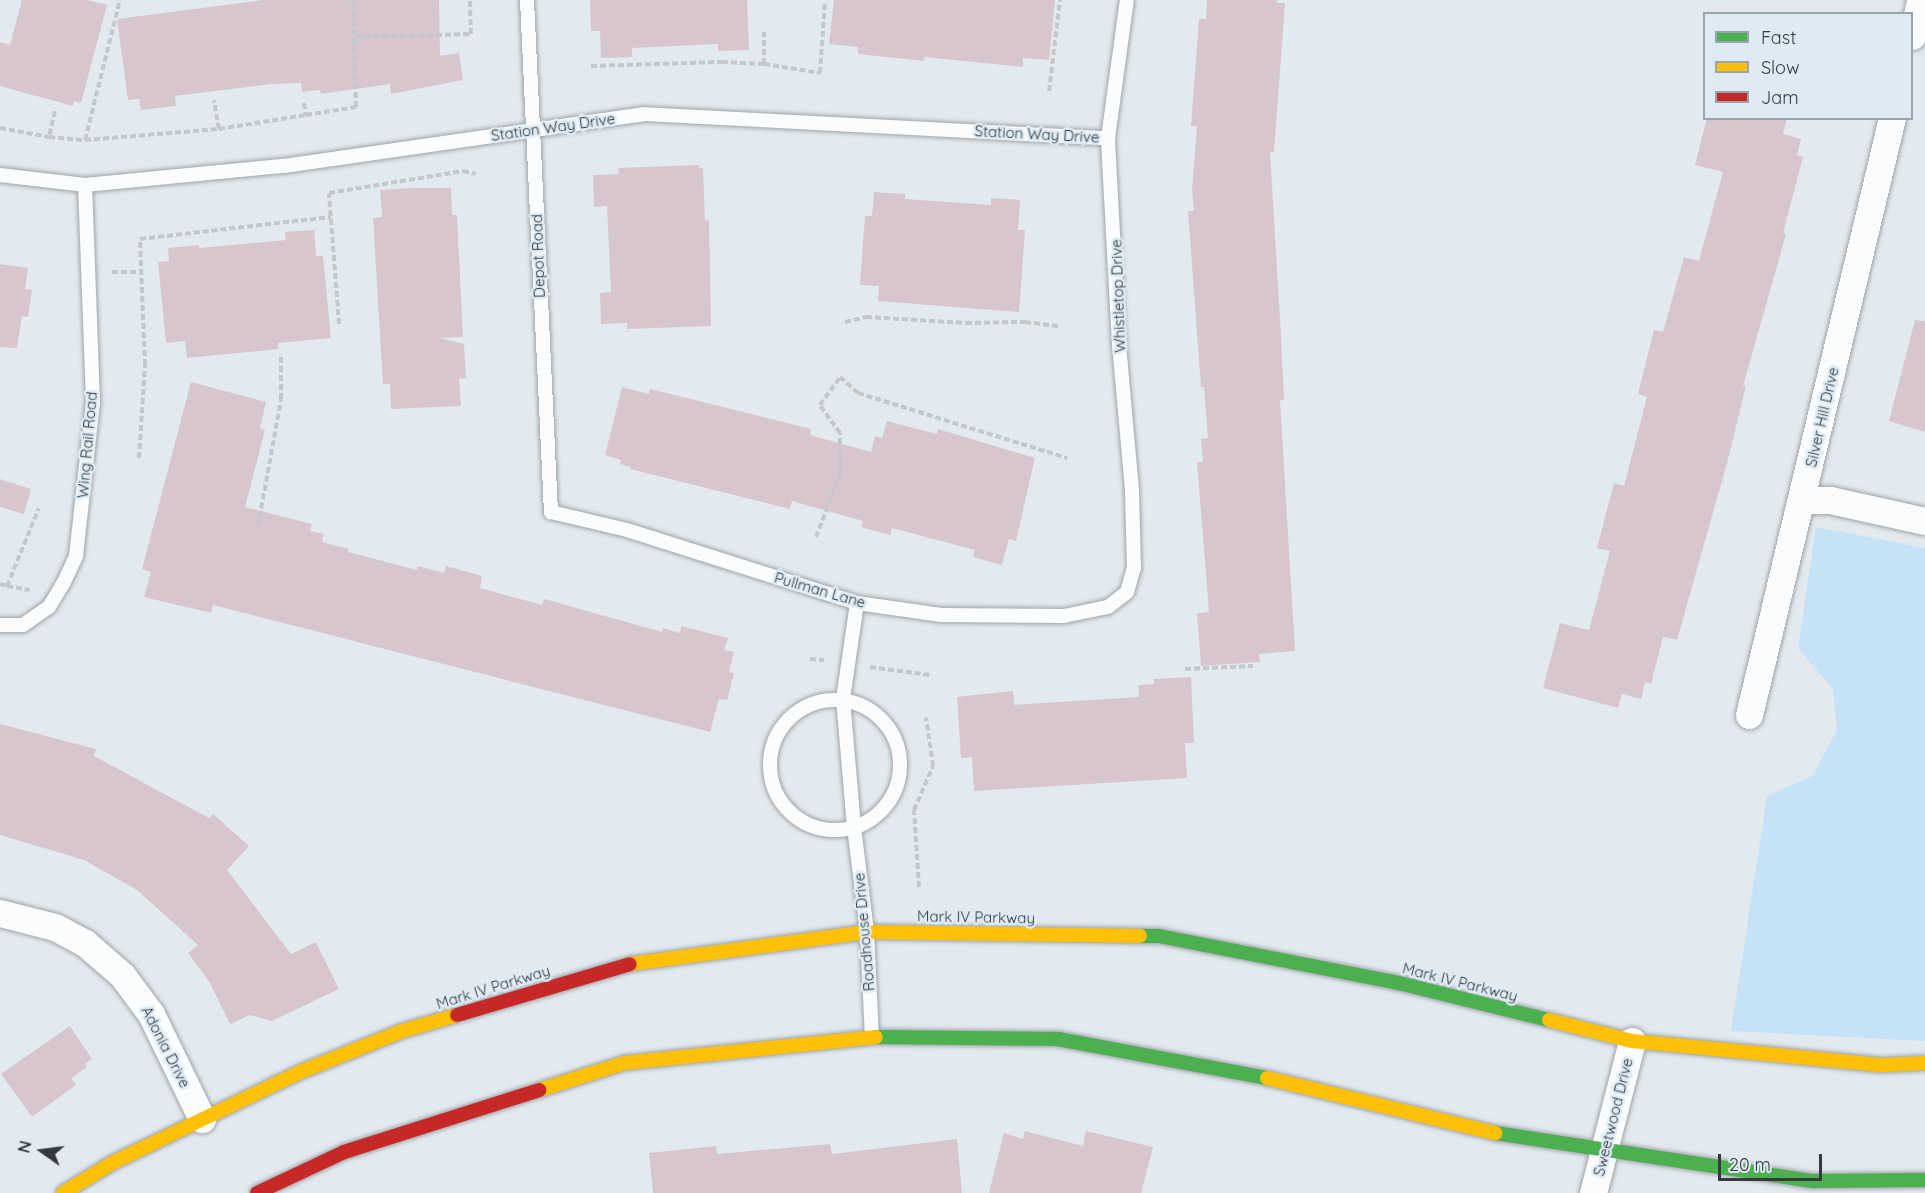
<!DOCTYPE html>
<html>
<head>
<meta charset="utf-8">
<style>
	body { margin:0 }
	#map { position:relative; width:1925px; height:1193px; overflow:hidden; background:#e3eaef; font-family:Quicksand,sans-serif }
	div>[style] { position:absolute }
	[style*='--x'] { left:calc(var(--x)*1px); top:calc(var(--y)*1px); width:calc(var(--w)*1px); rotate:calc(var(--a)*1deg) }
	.green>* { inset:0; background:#c5e2f7 }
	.building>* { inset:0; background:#d7c6cd }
	.path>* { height:4px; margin-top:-2px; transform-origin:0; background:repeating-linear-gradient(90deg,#c5c8ca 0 6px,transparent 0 9px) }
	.roads { filter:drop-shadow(0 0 2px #9fa4a8) drop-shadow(0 0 2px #9fa4a8) }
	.lane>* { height:14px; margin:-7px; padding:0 7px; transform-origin:7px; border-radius:7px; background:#fbfcfd }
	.lane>.ring { margin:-7px; padding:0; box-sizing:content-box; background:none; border:14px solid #fbfcfd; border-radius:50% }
	.street>* { height:27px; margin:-13.5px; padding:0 13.5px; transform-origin:13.5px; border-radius:13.5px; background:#fbfcfd }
	.fast>* { height:14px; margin:-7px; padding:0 7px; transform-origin:7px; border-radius:7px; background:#4caf50 }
	.slow>* { height:14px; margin:-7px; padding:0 7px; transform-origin:7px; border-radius:7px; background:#ffc107 }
	.jam>* { height:14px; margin:-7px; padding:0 7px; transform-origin:7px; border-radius:7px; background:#c62828 }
	span { translate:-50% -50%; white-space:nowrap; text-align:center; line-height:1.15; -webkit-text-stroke:5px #deebf4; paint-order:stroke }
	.street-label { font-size:15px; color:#353a3e }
	.legend { position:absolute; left:1703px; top:12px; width:210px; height:108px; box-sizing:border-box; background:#deebf4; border:2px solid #9aa4ab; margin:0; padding:8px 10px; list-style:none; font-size:18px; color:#353a3e }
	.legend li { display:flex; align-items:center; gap:12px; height:30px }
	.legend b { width:30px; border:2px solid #9aa4ab }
	.north { position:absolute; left:12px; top:1121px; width:60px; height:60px; -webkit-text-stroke:4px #deebf4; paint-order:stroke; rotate:284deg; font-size:16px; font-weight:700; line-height:24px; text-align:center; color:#353a3e }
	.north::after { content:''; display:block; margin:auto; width:21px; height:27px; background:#353a3e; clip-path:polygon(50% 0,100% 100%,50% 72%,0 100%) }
	.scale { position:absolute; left:1718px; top:1154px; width:104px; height:27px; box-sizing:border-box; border:3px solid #353a3e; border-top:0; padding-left:8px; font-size:18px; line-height:21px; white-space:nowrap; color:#353a3e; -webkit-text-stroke:4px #deebf4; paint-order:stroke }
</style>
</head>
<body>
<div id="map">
	<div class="green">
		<div style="clip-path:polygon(1816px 527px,1925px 548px,1925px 1041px,1731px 1031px,1767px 796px,1812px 776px,1837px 730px,1833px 689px,1798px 648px)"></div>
	</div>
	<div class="building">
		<div style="clip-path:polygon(22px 0,87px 0,107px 5px,81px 103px,74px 101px,73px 106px,0 86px,0 42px,10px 45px)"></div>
		<div style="clip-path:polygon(263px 0,439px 0,440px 56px,459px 53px,463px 80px,391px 94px,390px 84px,321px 94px,320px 90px,302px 92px,301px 83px,272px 84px,175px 96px,176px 106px,141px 110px,139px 99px,128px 100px,117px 19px)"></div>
		<div style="clip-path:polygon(590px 0,747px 0,749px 50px,718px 51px,718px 44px,632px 48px,632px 57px,601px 58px,600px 31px,591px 31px)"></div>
		<div style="clip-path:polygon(834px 0,1055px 0,1049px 60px,1023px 58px,1023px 67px,924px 57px,924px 61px,858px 54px,858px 47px,829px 44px)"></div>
		<div style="clip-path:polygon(1207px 0,1277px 0,1277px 3px,1285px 3px,1274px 152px,1270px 152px,1281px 336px,1284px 400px,1280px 400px,1295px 651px,1259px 654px,1260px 662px,1201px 666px,1197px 613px,1209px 612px,1197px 462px,1203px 462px,1201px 439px,1208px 438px,1204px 387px,1201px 387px,1188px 211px,1194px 211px,1192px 190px,1197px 126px,1191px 126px,1199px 19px,1206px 19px)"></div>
		<div style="clip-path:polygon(1707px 118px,1787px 118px,1783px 134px,1801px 139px,1797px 155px,1803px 157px,1783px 233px,1786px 234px,1743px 386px,1746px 386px,1727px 463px,1677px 640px,1663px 637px,1651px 684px,1645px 682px,1641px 699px,1622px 694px,1618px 708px,1543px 688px,1560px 623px,1589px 630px,1610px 551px,1597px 548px,1614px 483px,1624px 486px,1647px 397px,1638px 394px,1654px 330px,1663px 332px,1684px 257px,1699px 261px,1723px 172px,1695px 165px)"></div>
		<div style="clip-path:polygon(699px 165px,699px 168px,703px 168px,705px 221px,709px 220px,711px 326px,627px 329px,627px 323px,601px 324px,600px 293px,611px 292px,607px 206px,594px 207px,593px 175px,619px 174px,618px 168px)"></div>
		<div style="clip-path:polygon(411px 188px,451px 188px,452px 215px,457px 215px,463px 337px,440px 338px,464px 344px,466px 378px,459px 379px,461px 406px,391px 409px,390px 384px,383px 384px,373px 218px,382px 217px,380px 190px)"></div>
		<div style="clip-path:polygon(874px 192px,905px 194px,905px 199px,991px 205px,991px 198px,1020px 200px,1018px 230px,1025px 230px,1019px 312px,878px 301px,879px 286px,860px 285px,865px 216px,872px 216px)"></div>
		<div style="clip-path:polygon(314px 230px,316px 256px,323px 256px,331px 338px,278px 343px,279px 349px,187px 358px,185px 341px,166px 343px,158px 262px,169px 261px,168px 248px,199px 245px,199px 248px,286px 240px,285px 232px)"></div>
		<div style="clip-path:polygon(0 264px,28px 268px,25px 289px,32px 290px,28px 317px,22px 316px,17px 348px,0 347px)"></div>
		<div style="clip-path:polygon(1915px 320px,1925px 321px,1925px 432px,1889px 421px)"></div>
		<div style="clip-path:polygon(191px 382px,266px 402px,260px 428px,265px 430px,245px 507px,312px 524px,310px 531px,324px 534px,322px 542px,349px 549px,348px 552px,417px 570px,418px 566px,444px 573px,446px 566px,482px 576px,480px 588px,542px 605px,544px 599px,662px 632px,663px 628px,680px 633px,681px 626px,728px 638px,724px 650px,734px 652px,729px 672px,734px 673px,727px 700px,719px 699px,710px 732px,213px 605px,211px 613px,144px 597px,151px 572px,142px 569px)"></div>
		<div style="clip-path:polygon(622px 387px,649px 394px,650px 389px,811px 429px,810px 435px,871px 452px,875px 436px,882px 438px,887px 421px,937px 434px,938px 429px,1035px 458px,1016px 541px,1009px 539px,1002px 565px,973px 557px,975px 550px,892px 528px,890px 535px,861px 527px,863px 521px,792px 501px,790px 509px,630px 469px,630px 467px,620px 464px,621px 460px,605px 455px)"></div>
		<div style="clip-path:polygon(0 479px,31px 489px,24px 514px,0 507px)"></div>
		<div style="clip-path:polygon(1191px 677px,1194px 743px,1185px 743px,1187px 778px,974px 791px,972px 757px,961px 758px,957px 697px,1013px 691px,1014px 705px,1139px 697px,1138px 685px,1154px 684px,1154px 679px)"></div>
		<div style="clip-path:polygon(0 724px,96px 749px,94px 756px,209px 818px,213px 814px,249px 846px,227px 870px,291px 954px,316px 942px,339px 989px,272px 1021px,250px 1015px,230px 1024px,209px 981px,188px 953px,198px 945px,137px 890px,84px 860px,0 835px)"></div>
		<div style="clip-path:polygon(70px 1026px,92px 1059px,85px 1064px,87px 1067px,71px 1078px,76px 1085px,32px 1117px,1px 1074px)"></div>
		<div style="clip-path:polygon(1025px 1131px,1083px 1146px,1086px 1131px,1153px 1147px,1141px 1193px,989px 1193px,1004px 1133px,1023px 1139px)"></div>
		<div style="clip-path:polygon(957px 1139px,962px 1193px,653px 1193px,649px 1153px,716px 1146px,717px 1154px,830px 1144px,832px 1154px)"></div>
	</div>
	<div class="path">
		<div style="--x:355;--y:37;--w:116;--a:-1.5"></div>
		<div style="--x:471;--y:34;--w:34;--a:-92"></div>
		<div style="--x:764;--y:64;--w:57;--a:9.1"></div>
		<div style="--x:820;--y:73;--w:72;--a:-86"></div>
		<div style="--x:591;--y:66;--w:131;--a:-1.7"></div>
		<div style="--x:722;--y:62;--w:42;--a:2.7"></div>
		<div style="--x:764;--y:64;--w:32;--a:-90"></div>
		<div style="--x:1049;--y:91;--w:92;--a:-83.1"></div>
		<div style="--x:304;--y:103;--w:12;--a:81"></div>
		<div style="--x:306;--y:115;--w:51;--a:-9.1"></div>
		<div style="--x:356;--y:107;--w:107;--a:-91.6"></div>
		<div style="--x:55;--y:111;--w:27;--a:103"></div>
		<div style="--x:49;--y:137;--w:36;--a:5"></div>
		<div style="--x:85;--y:140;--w:144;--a:-76"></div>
		<div style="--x:0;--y:128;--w:50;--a:10.4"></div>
		<div style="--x:219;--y:129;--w:88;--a:-9.1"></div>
		<div style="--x:85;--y:140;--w:134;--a:-4.7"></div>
		<div style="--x:219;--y:129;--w:29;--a:-100"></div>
		<div style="--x:112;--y:272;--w:29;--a:0"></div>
		<div style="--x:845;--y:322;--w:22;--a:-13"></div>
		<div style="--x:866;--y:317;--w:100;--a:3.4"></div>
		<div style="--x:966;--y:323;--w:59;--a:-1"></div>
		<div style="--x:1025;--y:322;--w:35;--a:7"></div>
		<div style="--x:339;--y:324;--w:131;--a:-94.4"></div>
		<div style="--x:329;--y:193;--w:136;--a:-9.3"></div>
		<div style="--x:463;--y:171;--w:13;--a:13"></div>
		<div style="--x:139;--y:458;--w:93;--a:-86.3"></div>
		<div style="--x:145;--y:365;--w:126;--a:-92.3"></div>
		<div style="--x:140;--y:239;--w:192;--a:-6.6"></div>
		<div style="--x:258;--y:526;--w:129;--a:-79.7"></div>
		<div style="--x:281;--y:399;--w:42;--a:-90"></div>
		<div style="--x:816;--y:537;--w:71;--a:-69.3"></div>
		<div style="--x:841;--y:471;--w:38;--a:-92"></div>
		<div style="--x:840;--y:433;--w:34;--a:-126"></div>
		<div style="--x:820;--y:405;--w:34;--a:-54"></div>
		<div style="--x:840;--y:377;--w:24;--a:42"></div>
		<div style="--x:858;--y:393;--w:219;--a:17.3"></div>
		<div style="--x:0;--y:584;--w:7;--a:16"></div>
		<div style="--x:7;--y:586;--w:84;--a:-67.7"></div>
		<div style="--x:7;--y:586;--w:23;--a:10"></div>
		<div style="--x:810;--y:659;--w:14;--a:4"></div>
		<div style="--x:870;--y:667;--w:60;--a:7.7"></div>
		<div style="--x:1185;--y:669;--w:68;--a:-2.5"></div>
		<div style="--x:919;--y:887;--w:77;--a:-93.7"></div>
		<div style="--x:914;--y:810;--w:48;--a:-66.6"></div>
		<div style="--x:933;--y:766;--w:49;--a:-98.1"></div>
	</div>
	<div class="roads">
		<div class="lane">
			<div style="--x:527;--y:0;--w:513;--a:87.32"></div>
			<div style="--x:551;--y:512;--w:78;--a:13.3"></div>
			<div style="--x:627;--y:530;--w:241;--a:17.6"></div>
			<div style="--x:857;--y:603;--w:85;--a:8.1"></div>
			<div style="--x:941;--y:615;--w:123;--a:0.5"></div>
			<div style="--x:1064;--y:616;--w:45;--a:-11.6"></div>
			<div style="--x:1108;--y:607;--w:24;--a:-38"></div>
			<div style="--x:1127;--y:592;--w:25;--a:-74"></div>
			<div style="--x:1134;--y:568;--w:78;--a:-91.5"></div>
			<div style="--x:1132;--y:490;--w:147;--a:-95.1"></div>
			<div style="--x:1119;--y:344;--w:206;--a:-93.1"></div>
			<div style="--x:1108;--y:138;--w:139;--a:-82.2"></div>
			<div style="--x:0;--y:175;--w:86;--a:6.7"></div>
			<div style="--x:85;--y:185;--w:200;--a:-5.5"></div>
			<div style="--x:284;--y:166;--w:363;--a:-8.2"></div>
			<div style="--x:643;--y:114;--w:466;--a:3"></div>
			<div style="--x:857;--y:603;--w:97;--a:98.3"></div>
			<div style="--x:843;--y:699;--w:128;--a:85.1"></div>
			<div style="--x:854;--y:827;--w:106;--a:82.9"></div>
			<div style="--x:867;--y:932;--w:105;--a:87.3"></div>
			<div style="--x:0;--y:625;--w:23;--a:0"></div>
			<div style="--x:23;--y:625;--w:32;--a:-35"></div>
			<div style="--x:49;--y:607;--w:29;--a:-59"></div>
			<div style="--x:64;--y:582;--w:29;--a:-65"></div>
			<div style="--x:76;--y:556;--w:155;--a:-83.7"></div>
			<div style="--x:93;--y:402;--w:217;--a:-92.1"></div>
			<div class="ring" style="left:770px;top:700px;width:116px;height:116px"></div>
		</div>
		<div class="street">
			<div style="--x:1912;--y:36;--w:37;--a:-77"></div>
			<div style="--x:1802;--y:500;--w:28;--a:0"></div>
			<div style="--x:1830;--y:500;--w:97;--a:12.5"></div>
			<div style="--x:1749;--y:715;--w:614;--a:-76.53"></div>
			<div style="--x:0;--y:913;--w:57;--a:14.3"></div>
			<div style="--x:55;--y:927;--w:34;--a:28"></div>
			<div style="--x:85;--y:943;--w:49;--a:40.9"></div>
			<div style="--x:122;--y:975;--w:49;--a:53.4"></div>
			<div style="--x:151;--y:1014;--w:117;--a:64.1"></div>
			<div style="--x:1593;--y:1193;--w:157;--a:-75.6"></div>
		</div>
		<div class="fast">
			<div style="--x:1140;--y:936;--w:19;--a:0"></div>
			<div style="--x:1159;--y:936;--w:245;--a:11.1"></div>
			<div style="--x:1399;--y:983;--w:154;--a:13.9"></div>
			<div style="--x:876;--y:1037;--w:182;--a:0.6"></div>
			<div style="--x:1058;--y:1039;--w:213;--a:10.6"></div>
			<div style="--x:1495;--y:1133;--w:323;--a:8.6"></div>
			<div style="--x:1814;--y:1181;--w:111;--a:-0.5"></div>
		</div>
		<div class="slow">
			<div style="--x:630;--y:964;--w:239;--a:-7.7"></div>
			<div style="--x:867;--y:932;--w:273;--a:0.8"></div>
			<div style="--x:1549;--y:1020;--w:86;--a:14.2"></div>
			<div style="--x:1632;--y:1041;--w:250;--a:5.5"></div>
			<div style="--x:1881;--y:1065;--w:44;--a:-2.6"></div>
			<div style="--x:1267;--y:1078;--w:235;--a:13.6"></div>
			<div style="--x:539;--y:1090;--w:89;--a:-17.6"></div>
			<div style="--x:624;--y:1063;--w:253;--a:-5.9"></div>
			<div style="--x:63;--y:1193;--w:57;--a:-31.5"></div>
			<div style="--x:112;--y:1163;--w:209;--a:-25.8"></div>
			<div style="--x:300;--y:1072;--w:110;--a:-21.9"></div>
			<div style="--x:402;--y:1031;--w:57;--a:-16.2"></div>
		</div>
		<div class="jam">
			<div style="--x:457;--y:1015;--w:180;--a:-16.4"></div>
			<div style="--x:257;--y:1193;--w:96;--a:-25.2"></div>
			<div style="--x:344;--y:1152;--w:205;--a:-17.6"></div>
		</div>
	</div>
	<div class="street-label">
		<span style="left:553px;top:127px;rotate:-8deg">Station Way Drive</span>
		<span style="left:1037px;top:134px;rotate:3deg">Station Way Drive</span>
		<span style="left:538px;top:256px;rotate:-92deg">Depot Road</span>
		<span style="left:1118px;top:296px;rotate:-92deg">Whistletop Drive</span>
		<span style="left:1822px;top:417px;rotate:-77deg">Silver Hill Drive</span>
		<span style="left:87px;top:445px;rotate:-85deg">Wing Rail Road</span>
		<span style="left:820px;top:590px;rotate:16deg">Pullman Lane</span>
		<span style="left:976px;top:917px;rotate:1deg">Mark IV Parkway</span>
		<span style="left:864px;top:932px;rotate:-95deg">Roadhouse Drive</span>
		<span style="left:1460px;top:982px;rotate:14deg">Mark IV Parkway</span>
		<span style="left:493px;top:987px;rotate:-17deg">Mark IV Parkway</span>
		<span style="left:166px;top:1047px;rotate:63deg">Adonia Drive</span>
		<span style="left:1613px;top:1117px;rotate:-76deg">Sweetwood Drive</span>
	</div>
	<ul class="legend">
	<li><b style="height:8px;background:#4caf50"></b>Fast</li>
	<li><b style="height:8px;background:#ffc107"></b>Slow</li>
	<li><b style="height:8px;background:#c62828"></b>Jam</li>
	</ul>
	<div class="north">N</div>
	<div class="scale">20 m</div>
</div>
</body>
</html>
